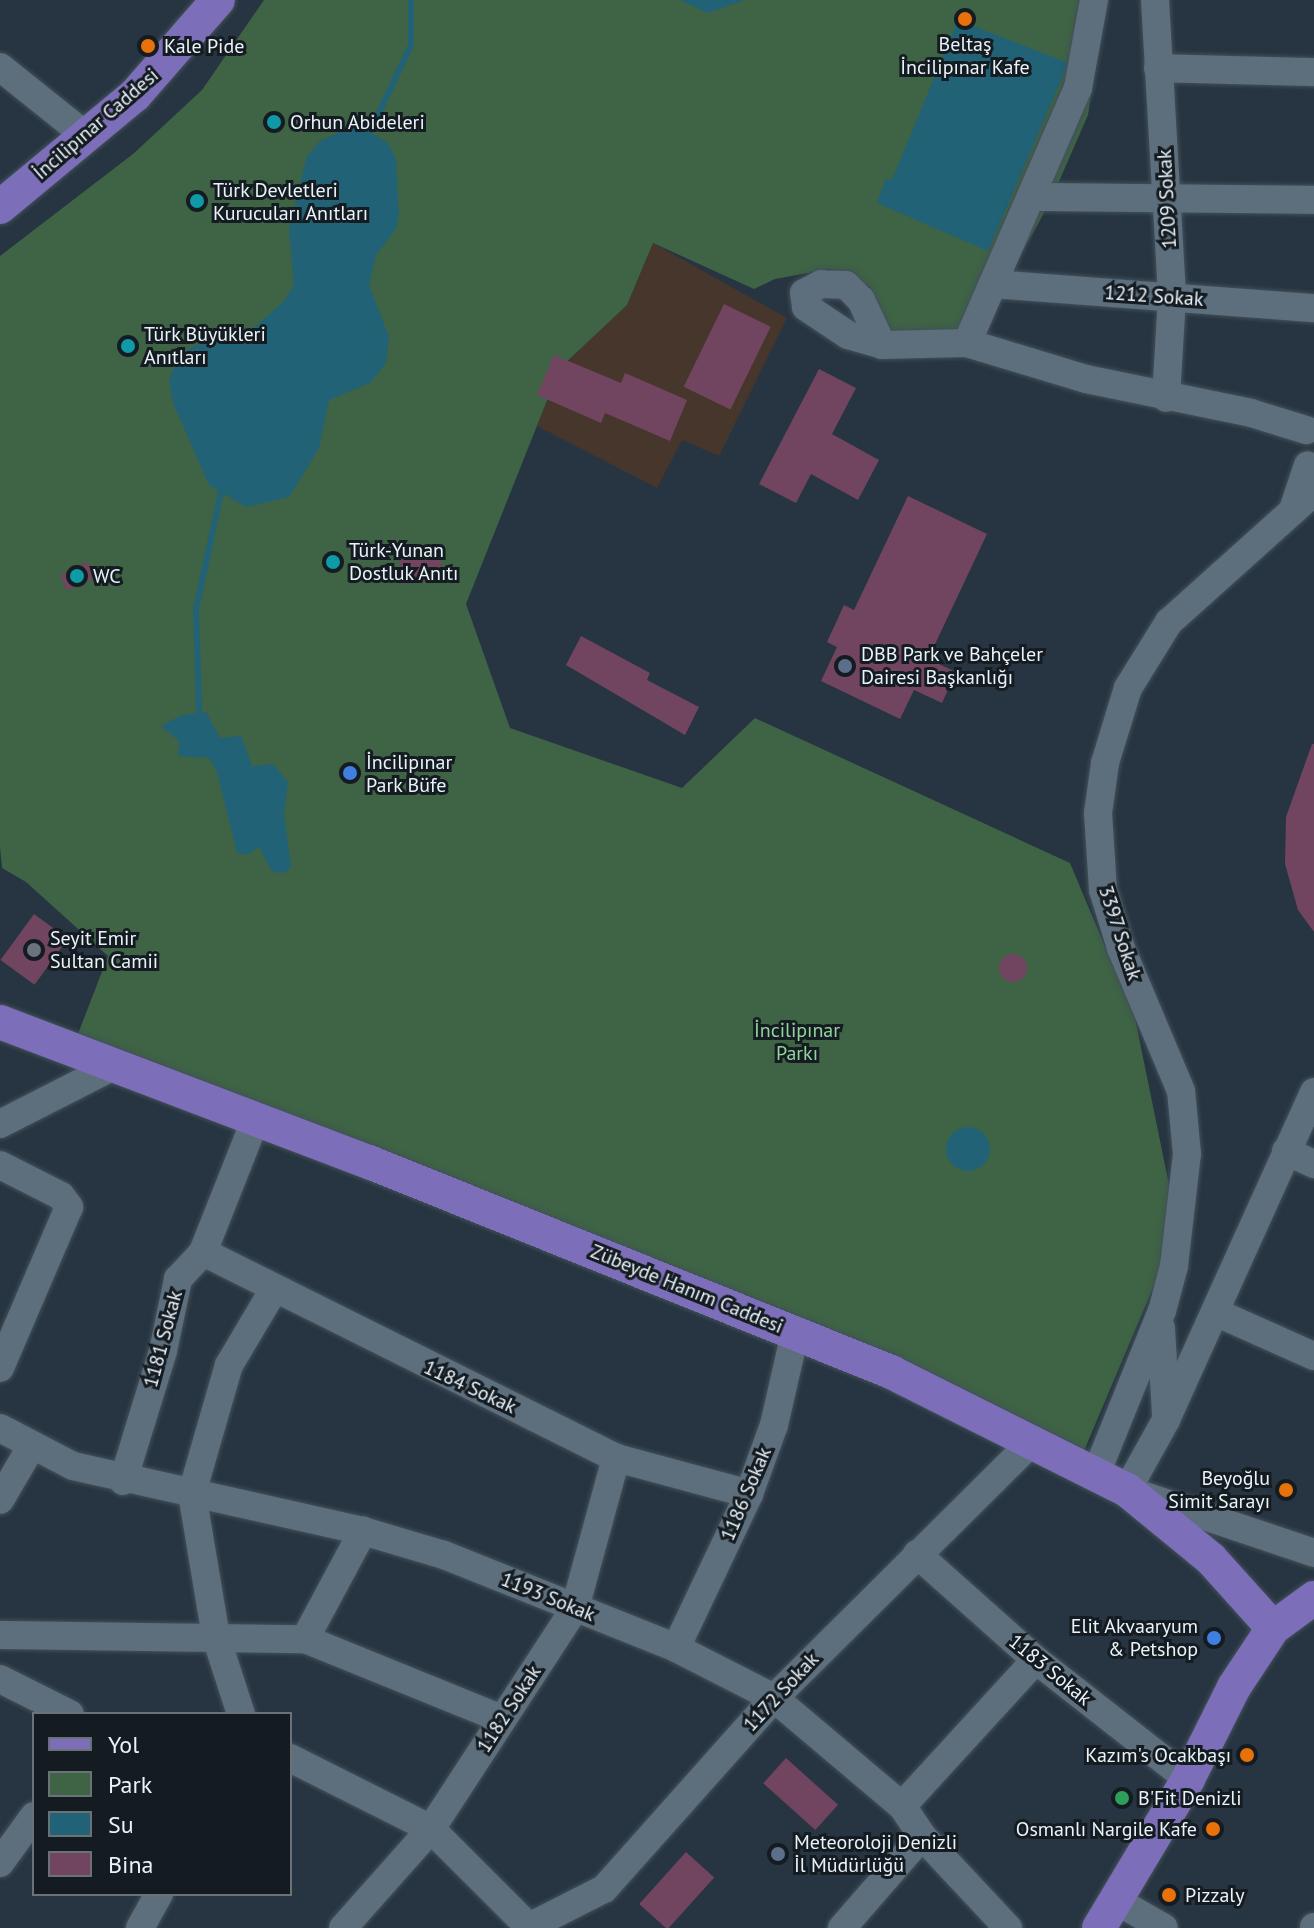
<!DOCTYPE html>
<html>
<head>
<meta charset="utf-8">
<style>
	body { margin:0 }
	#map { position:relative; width:1314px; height:1928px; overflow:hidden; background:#263541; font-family:"PT Sans",sans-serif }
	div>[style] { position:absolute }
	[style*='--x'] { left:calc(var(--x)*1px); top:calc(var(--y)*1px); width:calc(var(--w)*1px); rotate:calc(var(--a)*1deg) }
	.education>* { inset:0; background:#47362c }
	.green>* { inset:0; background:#3e6345 }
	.water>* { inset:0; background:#216277 }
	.round { border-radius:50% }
	.stream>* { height:6px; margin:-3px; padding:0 3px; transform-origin:3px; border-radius:3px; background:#216277 }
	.building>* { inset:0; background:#71445f; transform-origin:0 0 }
	.roads { filter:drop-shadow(0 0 2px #43505a) drop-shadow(0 0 2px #43505a) }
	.minor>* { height:28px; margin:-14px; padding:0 14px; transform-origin:14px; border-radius:14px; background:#5d6e7c }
	.major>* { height:34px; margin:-17px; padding:0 17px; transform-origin:17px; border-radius:17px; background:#7c6eb8 }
	.dots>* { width:22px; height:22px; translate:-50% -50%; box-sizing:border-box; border:4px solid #151c21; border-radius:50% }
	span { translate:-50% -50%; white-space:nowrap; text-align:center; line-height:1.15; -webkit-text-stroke:6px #151c21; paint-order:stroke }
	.poi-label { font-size:20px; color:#e9f3fa }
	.left { translate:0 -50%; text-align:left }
	.right { translate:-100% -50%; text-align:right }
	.street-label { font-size:20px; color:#e9f3fa }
	.park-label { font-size:20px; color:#91d49d }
	.legend { position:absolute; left:32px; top:1712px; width:260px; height:184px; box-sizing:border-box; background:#151c21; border:2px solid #6a7278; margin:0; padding:10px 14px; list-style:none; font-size:24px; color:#e9f3fa }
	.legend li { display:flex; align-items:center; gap:16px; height:40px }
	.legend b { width:40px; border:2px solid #6a7278 }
</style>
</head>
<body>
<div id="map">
	<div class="education">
		<div style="clip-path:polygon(653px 243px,787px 318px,719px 456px,682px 440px,657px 488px,537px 426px,560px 368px,627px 305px)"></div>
	</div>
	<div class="green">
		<div style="clip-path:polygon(264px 0,1105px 0,1088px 115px,1050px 202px,965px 355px,889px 337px,870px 287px,830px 269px,775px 279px,754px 289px,653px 243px,627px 305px,560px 368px,466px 604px,510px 728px,682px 788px,755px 718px,1070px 863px,1135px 1018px,1178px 1229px,1078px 1465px,76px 1039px,108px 956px,26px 882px,2px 868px,0 847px,0 256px,133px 154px,202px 90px)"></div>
	</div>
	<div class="water">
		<div style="clip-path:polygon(680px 0,745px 0,708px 13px)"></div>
		<div style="clip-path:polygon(958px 20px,1068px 63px,988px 251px,877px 203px,886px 178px,892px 180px)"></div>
		<div style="clip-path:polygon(357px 124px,388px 143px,396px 159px,399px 215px,396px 229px,376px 255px,369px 285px,389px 337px,386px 363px,370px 383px,329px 400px,319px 448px,289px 497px,246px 507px,209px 485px,173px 403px,169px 381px,176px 361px,190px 348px,255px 327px,284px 301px,294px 285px,289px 228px,307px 156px,320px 141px)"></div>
		<div style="clip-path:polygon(206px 712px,220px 738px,241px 736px,252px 766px,273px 764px,288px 782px,284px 813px,291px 867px,284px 873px,272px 872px,259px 847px,247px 855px,237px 853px,217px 772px,209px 758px,178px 756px,179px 741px,161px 726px,182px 715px)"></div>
		<div class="round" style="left:946px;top:1127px;width:44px;height:44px"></div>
	</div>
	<div class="stream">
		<div style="--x:371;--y:130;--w:94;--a:-64.8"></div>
		<div style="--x:411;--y:45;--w:45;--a:-90"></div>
		<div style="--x:199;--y:710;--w:101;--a:-91.7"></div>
		<div style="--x:196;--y:609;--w:120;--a:-77.9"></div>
	</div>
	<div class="building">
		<div style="left:724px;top:304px;width:52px;height:92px;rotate:26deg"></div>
		<div style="clip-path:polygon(554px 355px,621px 383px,625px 373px,687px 400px,670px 441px,605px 413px,601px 423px,537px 395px)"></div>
		<div style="clip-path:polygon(819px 369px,856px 388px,832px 434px,879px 460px,858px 500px,811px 474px,796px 503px,759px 484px)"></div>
		<div style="clip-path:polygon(908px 496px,987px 534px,928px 659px,956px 672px,942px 703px,914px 690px,900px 719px,821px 681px,837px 647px,827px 642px,844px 605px,854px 610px)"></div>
		<div style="left:440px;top:549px;width:31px;height:42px;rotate:84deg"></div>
		<div style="left:88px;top:562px;width:17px;height:31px;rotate:65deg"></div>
		<div style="clip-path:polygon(581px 636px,650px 673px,647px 680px,699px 707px,685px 735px,566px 665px)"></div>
		<div style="clip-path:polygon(1312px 744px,1314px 744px,1314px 932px,1298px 910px,1285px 864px,1286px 817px)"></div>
		<div style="left:34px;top:914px;width:42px;height:57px;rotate:36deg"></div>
		<div class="round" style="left:999px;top:954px;width:28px;height:28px"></div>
		<div style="left:786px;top:1758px;width:70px;height:34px;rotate:42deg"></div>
		<div style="left:686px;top:1852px;width:38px;height:70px;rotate:42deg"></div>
	</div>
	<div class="roads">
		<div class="minor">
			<div style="--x:1155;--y:0;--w:297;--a:86.7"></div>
			<div style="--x:1172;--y:297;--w:101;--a:93.4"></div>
			<div style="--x:0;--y:67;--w:110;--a:38.7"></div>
			<div style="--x:1158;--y:68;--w:156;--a:1.5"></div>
			<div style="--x:1034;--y:197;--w:280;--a:0.6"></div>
			<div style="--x:993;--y:284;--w:322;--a:4.3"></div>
			<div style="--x:967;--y:343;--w:278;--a:-66.5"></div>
			<div style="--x:1078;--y:88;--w:89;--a:-79.7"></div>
			<div style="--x:882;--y:345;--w:50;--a:-115"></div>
			<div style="--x:861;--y:300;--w:21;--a:-135"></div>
			<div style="--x:846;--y:285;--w:25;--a:-178"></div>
			<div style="--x:821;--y:284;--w:19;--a:152"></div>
			<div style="--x:804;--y:293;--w:14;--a:82"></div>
			<div style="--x:806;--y:307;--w:50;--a:33.7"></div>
			<div style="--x:848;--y:335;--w:35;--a:16"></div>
			<div style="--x:882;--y:345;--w:85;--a:-1.3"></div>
			<div style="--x:967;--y:343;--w:124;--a:16.8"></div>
			<div style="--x:1086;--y:379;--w:168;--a:11.6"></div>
			<div style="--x:1251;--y:413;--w:58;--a:17.2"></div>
			<div style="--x:1293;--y:510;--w:47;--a:-71.6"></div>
			<div style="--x:1314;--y:1092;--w:360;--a:114.3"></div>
			<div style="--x:1166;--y:1420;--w:80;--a:119.1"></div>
			<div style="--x:1127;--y:1490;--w:197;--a:18.6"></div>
			<div style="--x:0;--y:1124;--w:126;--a:-27"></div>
			<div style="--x:1286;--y:1151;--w:31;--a:25"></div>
			<div style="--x:0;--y:1165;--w:68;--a:26.9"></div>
			<div style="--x:61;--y:1196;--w:14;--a:54"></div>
			<div style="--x:69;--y:1207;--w:175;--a:113.2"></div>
			<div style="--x:203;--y:1252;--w:462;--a:26.5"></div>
			<div style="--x:616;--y:1458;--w:138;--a:15.1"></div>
			<div style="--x:1215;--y:1312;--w:108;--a:24"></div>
			<div style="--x:1161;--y:1328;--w:86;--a:86.7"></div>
			<div style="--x:0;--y:1428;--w:82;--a:27.5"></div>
			<div style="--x:73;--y:1466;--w:297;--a:12.6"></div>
			<div style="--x:363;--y:1531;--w:84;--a:16.5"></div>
			<div style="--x:444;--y:1555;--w:250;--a:21.8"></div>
			<div style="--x:676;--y:1648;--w:110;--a:27"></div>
			<div style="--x:774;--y:1698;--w:167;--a:40.2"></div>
			<div style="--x:902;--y:1806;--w:36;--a:56"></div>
			<div style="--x:922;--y:1836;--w:126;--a:46.9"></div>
			<div style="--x:1096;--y:1474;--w:176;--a:-68"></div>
			<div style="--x:1162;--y:1311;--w:47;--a:-75.1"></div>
			<div style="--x:1174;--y:1266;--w:113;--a:-83.4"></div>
			<div style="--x:1187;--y:1154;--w:63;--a:-95.4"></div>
			<div style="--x:1181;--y:1091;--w:155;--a:-112.8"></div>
			<div style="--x:1121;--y:948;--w:61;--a:-107.2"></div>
			<div style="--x:1103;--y:890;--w:77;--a:-93.7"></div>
			<div style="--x:1098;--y:813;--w:50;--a:-82"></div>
			<div style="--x:1105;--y:763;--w:78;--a:-73"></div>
			<div style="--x:1128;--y:688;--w:78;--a:-58.2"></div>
			<div style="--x:1169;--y:622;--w:195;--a:-41.9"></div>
			<div style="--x:123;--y:1481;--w:136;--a:-72.9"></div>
			<div style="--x:163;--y:1351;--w:74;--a:-78.2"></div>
			<div style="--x:178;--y:1279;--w:37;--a:-47"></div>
			<div style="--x:203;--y:1252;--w:144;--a:-68.4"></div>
			<div style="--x:0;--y:1500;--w:61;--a:-59.7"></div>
			<div style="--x:917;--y:1554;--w:159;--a:41.7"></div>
			<div style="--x:1036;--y:1660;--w:193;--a:38.1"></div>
			<div style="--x:0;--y:1635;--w:305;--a:0.8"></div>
			<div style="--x:305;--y:1639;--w:213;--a:22.1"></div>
			<div style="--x:305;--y:1639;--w:123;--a:-61.8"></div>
			<div style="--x:676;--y:1648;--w:170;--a:-64.6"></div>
			<div style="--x:749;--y:1494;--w:73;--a:-70.1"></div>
			<div style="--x:774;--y:1425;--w:94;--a:-77.1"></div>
			<div style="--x:0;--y:1679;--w:78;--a:26.6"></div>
			<div style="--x:241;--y:1714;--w:81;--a:-108"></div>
			<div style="--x:216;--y:1637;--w:146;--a:-99.5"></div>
			<div style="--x:192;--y:1493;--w:133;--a:-73.9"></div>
			<div style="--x:229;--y:1365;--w:86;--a:-59.3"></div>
			<div style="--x:290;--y:1758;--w:158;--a:26.7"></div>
			<div style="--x:431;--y:1829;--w:137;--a:45"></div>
			<div style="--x:902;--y:1806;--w:198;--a:-47.5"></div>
			<div style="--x:0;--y:1863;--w:58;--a:-54.1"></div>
			<div style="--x:1115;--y:1900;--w:56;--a:29.7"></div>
			<div style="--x:140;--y:1928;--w:39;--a:-61"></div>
			<div style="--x:343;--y:1928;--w:132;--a:-48.4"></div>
			<div style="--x:431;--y:1829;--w:264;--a:-56.9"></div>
			<div style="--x:575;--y:1608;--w:156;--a:-74.7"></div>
			<div style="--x:527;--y:1928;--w:86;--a:-26.9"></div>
			<div style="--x:604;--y:1889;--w:256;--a:-48.3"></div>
			<div style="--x:774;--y:1698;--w:361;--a:-44.8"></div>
			<div style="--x:842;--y:1928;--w:122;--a:-49"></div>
			<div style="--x:1314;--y:1928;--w:1;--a:-90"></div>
		</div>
		<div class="major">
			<div style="--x:0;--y:207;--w:175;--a:-39.7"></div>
			<div style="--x:135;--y:95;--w:126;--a:-48.9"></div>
			<div style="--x:0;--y:1022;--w:395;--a:20.8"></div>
			<div style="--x:369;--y:1162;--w:563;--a:21.91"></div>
			<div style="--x:891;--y:1372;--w:264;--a:26.6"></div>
			<div style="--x:1127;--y:1490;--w:109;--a:39.4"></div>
			<div style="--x:1211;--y:1559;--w:93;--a:48.1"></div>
			<div style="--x:1099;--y:1928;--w:174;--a:-59.1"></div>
			<div style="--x:1188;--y:1779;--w:103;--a:-63.4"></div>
			<div style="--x:1234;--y:1687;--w:71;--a:-56.5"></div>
			<div style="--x:1273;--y:1628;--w:51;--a:-36.2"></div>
		</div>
	</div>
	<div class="dots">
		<div style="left:965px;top:19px;background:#e8710a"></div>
		<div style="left:148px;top:46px;background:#e8710a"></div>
		<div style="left:274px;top:122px;background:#0f9aa8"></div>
		<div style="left:197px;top:201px;background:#0f9aa8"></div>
		<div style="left:128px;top:346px;background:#0f9aa8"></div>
		<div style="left:333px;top:562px;background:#0f9aa8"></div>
		<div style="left:77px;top:576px;background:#0f9aa8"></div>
		<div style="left:845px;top:666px;background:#5c6f8a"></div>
		<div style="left:350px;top:773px;background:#3f7fe0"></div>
		<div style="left:34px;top:950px;background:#6b7280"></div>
		<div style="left:1286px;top:1490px;background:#e8710a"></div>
		<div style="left:1214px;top:1638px;background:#3f7fe0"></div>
		<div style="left:1247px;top:1755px;background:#e8710a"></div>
		<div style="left:1122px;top:1798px;background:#2e9e5b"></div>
		<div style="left:1213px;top:1829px;background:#e8710a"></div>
		<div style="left:778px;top:1854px;background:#5c6f8a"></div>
		<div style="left:1169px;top:1895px;background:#e8710a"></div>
	</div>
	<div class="poi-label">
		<span style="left:965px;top:56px">Beltaş<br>İncilipınar Kafe</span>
		<span class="left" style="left:164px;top:46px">Kale Pide</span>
		<span class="left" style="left:290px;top:122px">Orhun Abideleri</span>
		<span class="left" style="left:213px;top:202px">Türk Devletleri<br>Kurucuları Anıtları</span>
		<span class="left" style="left:144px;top:346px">Türk Büyükleri<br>Anıtları</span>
		<span class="left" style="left:349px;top:562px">Türk-Yunan<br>Dostluk Anıtı</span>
		<span class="left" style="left:93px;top:576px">WC</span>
		<span class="left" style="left:861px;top:666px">DBB Park ve Bahçeler<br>Dairesi Başkanlığı</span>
		<span class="left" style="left:366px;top:774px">İncilipınar<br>Park Büfe</span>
		<span class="left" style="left:50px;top:950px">Seyit Emir<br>Sultan Camii</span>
		<span class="right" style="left:1270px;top:1490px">Beyoğlu<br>Simit Sarayı</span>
		<span class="right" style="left:1198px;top:1638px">Elit Akvaaryum<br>&amp; Petshop</span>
		<span class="right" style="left:1231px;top:1755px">Kazım's Ocakbaşı</span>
		<span class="left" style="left:1138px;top:1798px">B'Fit Denizli</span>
		<span class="right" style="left:1197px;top:1829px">Osmanlı Nargile Kafe</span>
		<span class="left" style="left:794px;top:1854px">Meteoroloji Denizli<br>İl Müdürlüğü</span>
		<span class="left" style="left:1185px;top:1895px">Pizzaly</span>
	</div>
	<div class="street-label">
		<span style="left:96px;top:124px;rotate:-41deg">İncilipınar Caddesi</span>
		<span style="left:1167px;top:199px;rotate:-93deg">1209 Sokak</span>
		<span style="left:1154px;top:296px;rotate:4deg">1212 Sokak</span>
		<span style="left:1120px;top:933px;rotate:72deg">3397 Sokak</span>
		<span style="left:687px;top:1289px;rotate:22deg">Zübeyde Hanım Caddesi</span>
		<span style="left:163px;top:1339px;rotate:-75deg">1181 Sokak</span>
		<span style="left:470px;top:1387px;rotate:25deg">1184 Sokak</span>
		<span style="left:746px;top:1494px;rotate:-67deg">1186 Sokak</span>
		<span style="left:548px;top:1597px;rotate:22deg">1193 Sokak</span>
		<span style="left:1050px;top:1670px;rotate:39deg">1183 Sokak</span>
		<span style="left:781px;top:1692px;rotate:-47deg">1172 Sokak</span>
		<span style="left:509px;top:1709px;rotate:-57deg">1182 Sokak</span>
	</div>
	<div class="park-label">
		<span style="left:797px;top:1042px">İncilipınar<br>Parkı</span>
	</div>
	<ul class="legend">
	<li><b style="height:10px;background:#7c6eb8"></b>Yol</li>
	<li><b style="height:22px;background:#3e6345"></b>Park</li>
	<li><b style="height:22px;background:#216277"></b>Su</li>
	<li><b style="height:22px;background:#71445f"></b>Bina</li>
	</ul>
</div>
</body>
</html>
